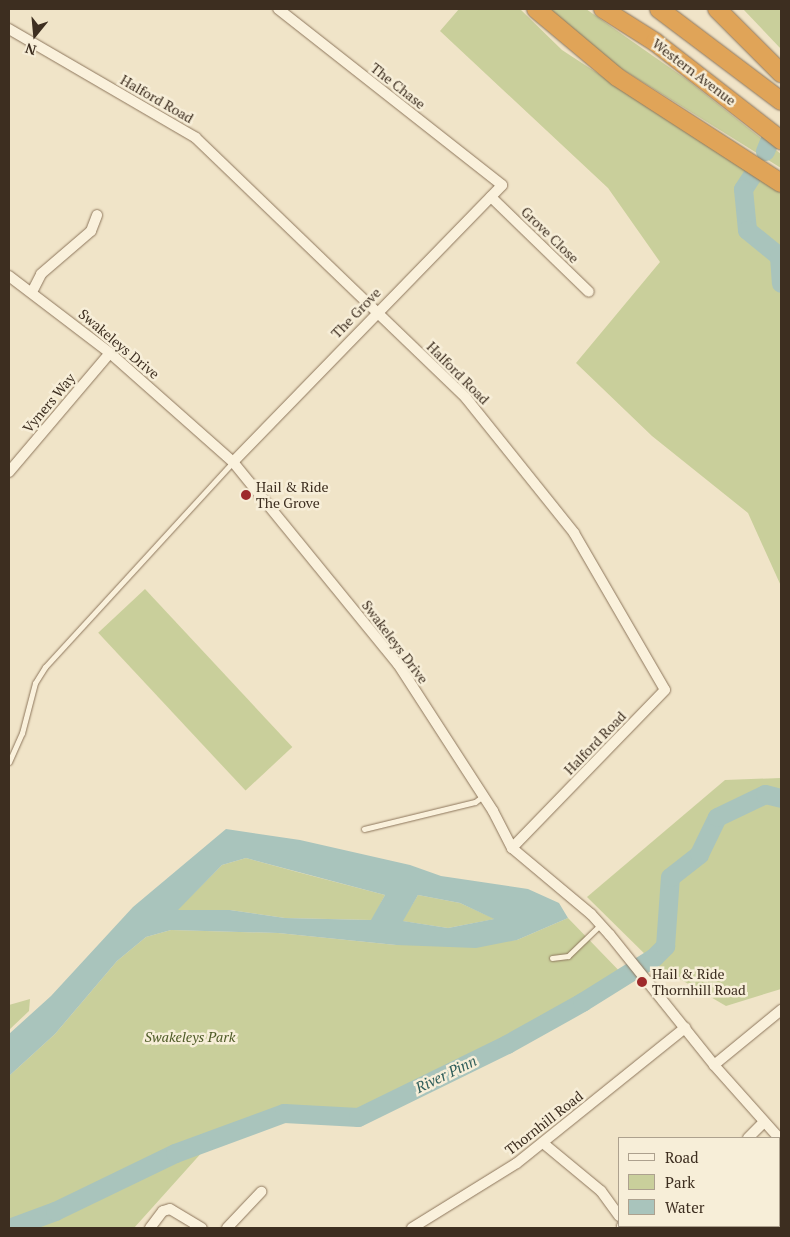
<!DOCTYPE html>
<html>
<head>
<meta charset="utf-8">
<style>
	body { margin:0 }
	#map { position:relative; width:790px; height:1237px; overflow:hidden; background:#f0e4c8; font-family:"PT Serif",serif }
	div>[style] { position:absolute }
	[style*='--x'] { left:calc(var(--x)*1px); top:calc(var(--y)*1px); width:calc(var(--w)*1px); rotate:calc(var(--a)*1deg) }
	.green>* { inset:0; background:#c9cf9b; transform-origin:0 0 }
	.water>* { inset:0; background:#a9c4bc }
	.river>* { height:19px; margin:-9.5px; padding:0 9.5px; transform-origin:9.5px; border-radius:9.5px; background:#a9c4bc }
	.roads { filter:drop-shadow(0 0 1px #8d765c) drop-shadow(0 0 1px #8d765c) }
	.lane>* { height:5px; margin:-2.5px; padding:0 2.5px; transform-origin:2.5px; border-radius:2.5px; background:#faf1dc }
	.street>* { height:10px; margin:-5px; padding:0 5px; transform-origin:5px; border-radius:5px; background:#faf1dc }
	.highway>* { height:18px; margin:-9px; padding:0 9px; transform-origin:9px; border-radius:9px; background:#e0a458 }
	.dots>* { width:14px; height:14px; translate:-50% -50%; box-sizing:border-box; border:2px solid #f7eed8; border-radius:50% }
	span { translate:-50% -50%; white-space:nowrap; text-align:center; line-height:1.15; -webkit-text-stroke:5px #f7eed8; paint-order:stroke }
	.street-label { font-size:14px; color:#3d2e20 }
	.poi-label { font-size:14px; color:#3d2e20 }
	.left { translate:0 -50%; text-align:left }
	.park-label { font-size:14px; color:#4d5a26; font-style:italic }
	.water-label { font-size:15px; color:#2f5d5a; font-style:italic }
	.frame { position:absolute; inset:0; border:10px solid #3d2e20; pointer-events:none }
	.legend { position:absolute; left:618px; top:1137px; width:162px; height:90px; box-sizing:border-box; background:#f7eed8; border:1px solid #ada18e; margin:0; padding:6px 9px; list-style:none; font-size:15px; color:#3d2e20 }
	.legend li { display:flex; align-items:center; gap:10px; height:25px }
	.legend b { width:25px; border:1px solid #ada18e }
	.north { position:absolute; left:10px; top:10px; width:50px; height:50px; -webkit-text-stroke:4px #f7eed8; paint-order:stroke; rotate:197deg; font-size:14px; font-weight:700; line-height:20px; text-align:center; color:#3d2e20 }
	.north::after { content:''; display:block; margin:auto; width:18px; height:22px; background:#3d2e20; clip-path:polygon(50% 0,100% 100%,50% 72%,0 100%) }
</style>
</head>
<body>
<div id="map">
	<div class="green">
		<div style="clip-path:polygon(459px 9px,520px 9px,562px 50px,781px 193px,781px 586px,748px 513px,652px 436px,576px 363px,660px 262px,608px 188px,440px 31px)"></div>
		<div style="clip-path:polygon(550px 9px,586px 9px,686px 79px,781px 154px,781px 168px,609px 61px)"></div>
		<div style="clip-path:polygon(743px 9px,781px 9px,781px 49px)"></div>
		<div style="left:145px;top:589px;width:216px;height:64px;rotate:47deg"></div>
		<div style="clip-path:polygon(781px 778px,781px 989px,726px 1006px,656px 965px,587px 897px,725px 780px)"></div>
		<div style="clip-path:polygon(246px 858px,301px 873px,385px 895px,372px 920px,285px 918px,230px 910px,177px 910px,222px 865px)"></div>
		<div style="clip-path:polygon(418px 895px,460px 903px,495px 919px,448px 928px,402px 921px)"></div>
		<div style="clip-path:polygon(568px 918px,628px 980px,451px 1080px,380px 1112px,275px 1121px,213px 1140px,134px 1228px,9px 1228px,9px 1076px,55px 1034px,117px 961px,146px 937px,171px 930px,278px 933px,396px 945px,427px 944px,517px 940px)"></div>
		<div style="clip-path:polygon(30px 999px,29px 1011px,9px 1030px,9px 1005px)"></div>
	</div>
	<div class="water">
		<div style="clip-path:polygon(evenodd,226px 829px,300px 840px,410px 865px,441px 876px,528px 889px,559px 903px,568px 918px,517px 940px,476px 948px,396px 945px,278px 933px,171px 930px,146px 937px,117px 961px,55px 1034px,9px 1076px,9px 1034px,51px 996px,133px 907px,226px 829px,246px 858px,385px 895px,371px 920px,285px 918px,230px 910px,178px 910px,222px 865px,246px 858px,226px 829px,418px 895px,460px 903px,494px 919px,448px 928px,403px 921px,418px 895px)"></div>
	</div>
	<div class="river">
		<div style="--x:765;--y:151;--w:11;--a:-68"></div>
		<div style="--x:756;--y:169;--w:24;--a:123"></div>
		<div style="--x:743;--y:189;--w:41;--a:84.4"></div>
		<div style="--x:747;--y:230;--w:41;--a:39.1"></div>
		<div style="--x:779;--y:256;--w:27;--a:86"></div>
		<div style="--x:9;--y:1228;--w:49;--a:-20.3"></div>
		<div style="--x:55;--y:1211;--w:133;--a:-25.8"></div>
		<div style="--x:175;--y:1153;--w:116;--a:-20.2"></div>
		<div style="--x:284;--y:1113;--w:74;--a:3.1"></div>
		<div style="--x:358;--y:1117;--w:166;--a:-26.1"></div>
		<div style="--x:507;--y:1044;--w:86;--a:-29.2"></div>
		<div style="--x:582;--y:1002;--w:85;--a:-32"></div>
		<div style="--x:654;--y:957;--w:16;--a:-45"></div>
		<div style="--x:665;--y:946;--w:69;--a:-85.9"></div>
		<div style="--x:670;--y:877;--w:37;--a:-38"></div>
		<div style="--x:699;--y:854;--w:41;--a:-64.1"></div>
		<div style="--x:717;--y:817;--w:53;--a:-25.6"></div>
		<div style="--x:765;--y:794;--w:16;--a:14"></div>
	</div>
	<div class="roads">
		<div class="lane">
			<div style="--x:9;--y:762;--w:32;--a:-66"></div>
			<div style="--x:22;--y:733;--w:52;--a:-75.4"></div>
			<div style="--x:35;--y:683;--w:19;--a:-58"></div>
			<div style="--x:45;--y:667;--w:278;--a:-47.5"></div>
			<div style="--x:364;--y:829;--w:114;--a:-13.7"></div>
			<div style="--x:475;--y:802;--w:10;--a:-37"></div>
			<div style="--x:552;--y:958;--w:16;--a:-7"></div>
			<div style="--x:568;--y:956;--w:45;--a:-44.1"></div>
			<div style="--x:779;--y:1197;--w:4;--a:-56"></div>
			<div style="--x:761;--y:1228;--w:2;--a:-63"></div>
		</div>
		<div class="street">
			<div style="--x:9;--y:29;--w:216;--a:30.2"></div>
			<div style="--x:196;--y:138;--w:375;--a:43.9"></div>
			<div style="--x:466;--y:398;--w:173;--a:51.3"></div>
			<div style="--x:574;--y:533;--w:181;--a:59.9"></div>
			<div style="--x:665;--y:690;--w:220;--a:134.1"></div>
			<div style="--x:491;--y:197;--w:136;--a:44.1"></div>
			<div style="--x:9;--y:276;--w:127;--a:37.3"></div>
			<div style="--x:110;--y:353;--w:164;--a:41.5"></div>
			<div style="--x:233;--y:462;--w:261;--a:50.8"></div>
			<div style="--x:398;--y:664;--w:175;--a:57.1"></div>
			<div style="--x:493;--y:811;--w:42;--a:62.8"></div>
			<div style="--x:512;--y:848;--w:103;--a:39.9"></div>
			<div style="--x:591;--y:914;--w:28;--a:48"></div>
			<div style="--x:610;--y:935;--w:166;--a:51.3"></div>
			<div style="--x:714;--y:1065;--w:98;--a:48.3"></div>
			<div style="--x:32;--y:292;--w:20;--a:-63"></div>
			<div style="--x:41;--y:274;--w:66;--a:-40.7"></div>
			<div style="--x:91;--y:231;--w:17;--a:-69"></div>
			<div style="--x:233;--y:462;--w:386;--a:-45.8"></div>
			<div style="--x:502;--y:185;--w:285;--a:-141.8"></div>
			<div style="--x:9;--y:472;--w:156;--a:-49.7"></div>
			<div style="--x:714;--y:1065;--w:87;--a:-39.4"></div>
			<div style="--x:748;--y:1138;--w:21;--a:-45"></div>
			<div style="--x:543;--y:1143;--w:75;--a:39.6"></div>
			<div style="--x:601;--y:1191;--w:31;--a:54"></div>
			<div style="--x:622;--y:1226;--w:2;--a:63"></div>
			<div style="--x:150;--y:1228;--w:21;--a:-53"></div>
			<div style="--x:163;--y:1211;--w:7;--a:-16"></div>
			<div style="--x:170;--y:1209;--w:37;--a:31"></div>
			<div style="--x:227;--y:1228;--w:50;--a:-46.6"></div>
			<div style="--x:412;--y:1228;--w:123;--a:-31.8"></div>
			<div style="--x:517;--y:1163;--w:216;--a:-38.8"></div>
		</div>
		<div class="highway">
			<div style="--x:536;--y:9;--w:106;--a:40"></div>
			<div style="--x:617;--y:77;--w:195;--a:32.9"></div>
			<div style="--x:603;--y:9;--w:62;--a:32.4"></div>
			<div style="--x:655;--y:42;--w:160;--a:37.9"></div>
			<div style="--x:659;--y:9;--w:153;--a:37"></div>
			<div style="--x:717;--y:9;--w:91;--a:45"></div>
		</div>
	</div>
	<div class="dots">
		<div style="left:246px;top:495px;background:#9e2a2b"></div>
		<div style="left:642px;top:982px;background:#9e2a2b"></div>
	</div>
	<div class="street-label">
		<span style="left:694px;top:72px;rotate:37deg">Western Avenue</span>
		<span style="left:398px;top:86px;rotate:38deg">The Chase</span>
		<span style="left:157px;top:99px;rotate:30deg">Halford Road</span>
		<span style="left:550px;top:235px;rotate:44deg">Grove Close</span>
		<span style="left:356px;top:313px;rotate:-46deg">The Grove</span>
		<span style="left:119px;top:344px;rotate:40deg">Swakeleys Drive</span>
		<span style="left:458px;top:373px;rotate:45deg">Halford Road</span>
		<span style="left:49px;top:403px;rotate:-50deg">Vyners Way</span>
		<span style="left:395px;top:642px;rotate:53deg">Swakeleys Drive</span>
		<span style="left:595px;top:743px;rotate:-46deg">Halford Road</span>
		<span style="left:544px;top:1123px;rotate:-38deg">Thornhill Road</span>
	</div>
	<div class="poi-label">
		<span class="left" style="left:256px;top:495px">Hail &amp; Ride<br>The Grove</span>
		<span class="left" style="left:652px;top:982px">Hail &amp; Ride<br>Thornhill Road</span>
	</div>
	<div class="park-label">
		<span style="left:190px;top:1037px">Swakeleys Park</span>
	</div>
	<div class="water-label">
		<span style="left:446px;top:1074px;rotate:-26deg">River Pinn</span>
	</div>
	<div class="frame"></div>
	<ul class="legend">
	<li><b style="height:6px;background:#faf1dc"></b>Road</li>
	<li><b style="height:14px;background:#c9cf9b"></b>Park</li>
	<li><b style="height:14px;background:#a9c4bc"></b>Water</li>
	</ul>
	<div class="north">N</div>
</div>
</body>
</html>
